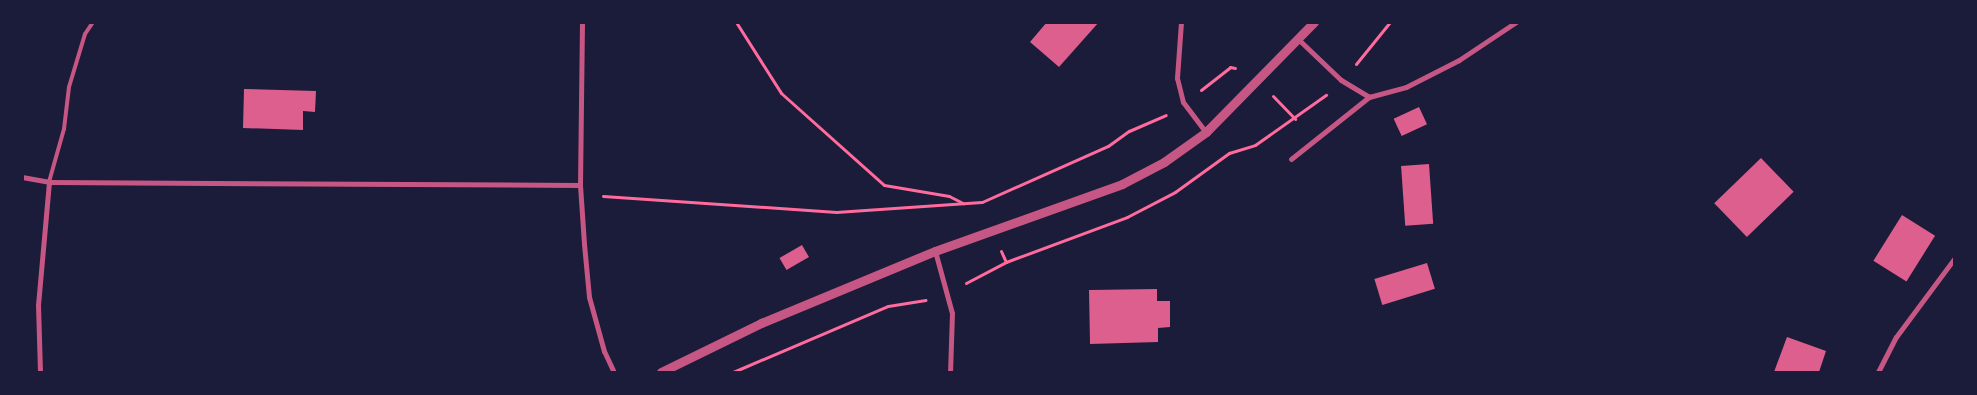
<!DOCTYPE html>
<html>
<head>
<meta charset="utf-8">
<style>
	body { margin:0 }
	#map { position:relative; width:1977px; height:395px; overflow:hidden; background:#1b1b3a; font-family:"Work Sans",sans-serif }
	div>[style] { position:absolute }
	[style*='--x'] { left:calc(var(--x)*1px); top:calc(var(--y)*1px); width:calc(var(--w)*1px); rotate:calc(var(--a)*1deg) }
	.building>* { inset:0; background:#dd5f8e; transform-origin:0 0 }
	.path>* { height:3px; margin:-1.5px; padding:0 1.5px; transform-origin:1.5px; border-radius:1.5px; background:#ff6b9d }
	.service>* { height:4px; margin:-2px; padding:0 2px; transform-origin:2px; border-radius:2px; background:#c65784 }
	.minor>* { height:5px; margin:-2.5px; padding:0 2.5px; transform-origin:2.5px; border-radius:2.5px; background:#c65784 }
	.tertiary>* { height:9px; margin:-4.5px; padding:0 4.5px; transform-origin:4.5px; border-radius:4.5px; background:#c65784 }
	span { translate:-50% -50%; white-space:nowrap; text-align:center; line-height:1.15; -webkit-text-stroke:5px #1b1b3a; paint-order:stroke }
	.frame { position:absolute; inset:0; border:24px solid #1b1b3a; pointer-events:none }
</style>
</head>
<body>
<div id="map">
	<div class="building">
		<div style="clip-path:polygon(1047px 22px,1099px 22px,1059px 67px,1030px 42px)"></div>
		<div style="clip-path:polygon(244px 89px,316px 91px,315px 112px,303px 111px,303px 130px,243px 128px)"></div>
		<div style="left:1419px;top:107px;width:19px;height:28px;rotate:65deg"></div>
		<div style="left:1761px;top:158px;width:47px;height:65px;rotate:46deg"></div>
		<div style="left:1429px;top:164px;width:60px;height:28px;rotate:86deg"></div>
		<div style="left:1902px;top:215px;width:39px;height:54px;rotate:32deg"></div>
		<div style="left:802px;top:245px;width:14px;height:26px;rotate:60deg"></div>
		<div style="left:1427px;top:263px;width:27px;height:55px;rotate:73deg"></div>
		<div style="clip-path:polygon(1157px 289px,1157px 301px,1170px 301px,1170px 327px,1158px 328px,1158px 342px,1090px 344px,1089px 290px)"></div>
		<div style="clip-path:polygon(1787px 337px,1826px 351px,1819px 372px,1774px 372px)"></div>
	</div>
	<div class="path">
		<div style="--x:736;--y:22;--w:84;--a:57.6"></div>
		<div style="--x:781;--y:93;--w:138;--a:41.8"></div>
		<div style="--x:884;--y:185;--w:66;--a:9.6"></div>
		<div style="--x:949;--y:196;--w:16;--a:27"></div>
		<div style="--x:1356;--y:64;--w:54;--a:-51"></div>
		<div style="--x:1201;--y:90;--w:37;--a:-38"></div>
		<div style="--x:1230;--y:67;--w:5;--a:11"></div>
		<div style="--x:1273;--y:96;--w:32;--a:46"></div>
		<div style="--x:603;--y:196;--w:234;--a:3.9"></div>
		<div style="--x:836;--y:212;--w:146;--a:-3.9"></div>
		<div style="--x:982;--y:202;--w:138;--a:-24"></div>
		<div style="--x:1108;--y:146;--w:26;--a:-36"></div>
		<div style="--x:1129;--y:131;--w:40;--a:-23.4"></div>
		<div style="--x:1001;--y:251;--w:12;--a:66"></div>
		<div style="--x:966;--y:283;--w:45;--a:-27.7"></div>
		<div style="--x:1006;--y:262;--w:129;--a:-20.4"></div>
		<div style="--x:1127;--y:217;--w:54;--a:-27.5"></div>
		<div style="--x:1175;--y:192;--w:67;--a:-35.8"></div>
		<div style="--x:1229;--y:153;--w:27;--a:-17"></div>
		<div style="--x:1255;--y:145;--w:87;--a:-35.2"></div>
		<div style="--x:733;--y:372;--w:168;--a:-23.1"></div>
		<div style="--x:888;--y:306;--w:38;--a:-9"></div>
	</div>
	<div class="service">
		<div style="--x:49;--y:182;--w:55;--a:-74.2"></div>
		<div style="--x:64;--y:129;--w:42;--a:-83.2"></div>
		<div style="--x:69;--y:87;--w:55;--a:-73.2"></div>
		<div style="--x:85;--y:34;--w:14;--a:-56"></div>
	</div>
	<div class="minor">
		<div style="--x:582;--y:22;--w:163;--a:90.7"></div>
		<div style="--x:580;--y:185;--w:59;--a:86.1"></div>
		<div style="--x:584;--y:244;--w:53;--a:84.6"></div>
		<div style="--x:589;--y:297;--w:56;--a:74.5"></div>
		<div style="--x:604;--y:351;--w:23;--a:65"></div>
		<div style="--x:1181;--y:22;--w:56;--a:94.1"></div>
		<div style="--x:1177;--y:78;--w:25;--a:76"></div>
		<div style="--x:1183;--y:102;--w:38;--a:53"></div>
		<div style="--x:1298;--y:39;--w:59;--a:43.6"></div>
		<div style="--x:1341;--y:80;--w:33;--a:31"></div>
		<div style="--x:1369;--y:97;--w:38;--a:-15"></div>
		<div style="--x:1406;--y:87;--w:59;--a:-27"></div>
		<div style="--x:1459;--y:60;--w:69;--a:-33.7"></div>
		<div style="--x:1291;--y:159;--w:100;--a:-38.5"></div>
		<div style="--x:22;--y:177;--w:27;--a:10"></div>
		<div style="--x:49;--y:182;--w:531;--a:0.32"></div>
		<div style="--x:935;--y:251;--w:64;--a:74.7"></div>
		<div style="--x:952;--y:313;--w:59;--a:91.9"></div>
		<div style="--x:40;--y:372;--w:67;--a:-91.7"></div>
		<div style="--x:38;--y:305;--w:123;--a:-84.9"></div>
		<div style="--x:1878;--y:372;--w:39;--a:-63"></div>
		<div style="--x:1896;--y:337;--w:97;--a:-53.4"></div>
	</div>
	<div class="tertiary">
		<div style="--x:661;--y:372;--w:111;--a:-26.1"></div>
		<div style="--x:761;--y:323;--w:188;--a:-22.5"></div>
		<div style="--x:935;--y:251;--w:199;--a:-19.7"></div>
		<div style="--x:1122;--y:184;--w:47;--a:-27.6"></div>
		<div style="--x:1164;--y:162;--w:52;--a:-35.5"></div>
		<div style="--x:1206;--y:132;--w:154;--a:-45.5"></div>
	</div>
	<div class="frame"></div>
</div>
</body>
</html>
